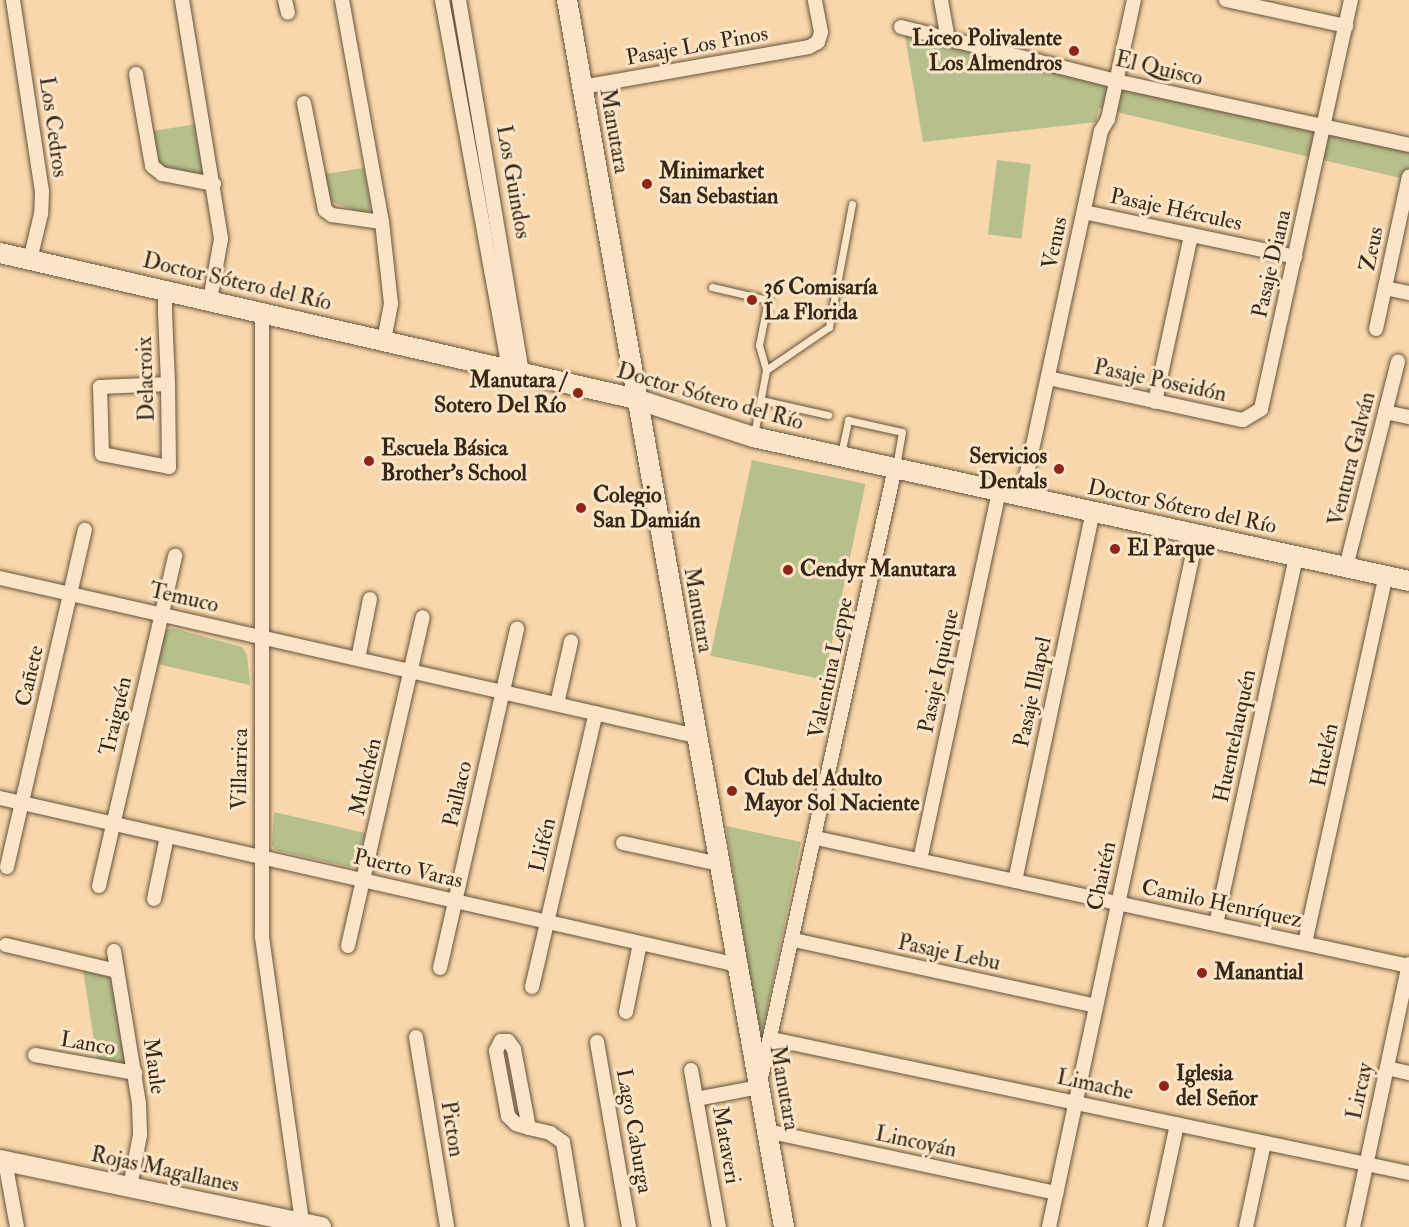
<!DOCTYPE html>
<html>
<head>
<meta charset="utf-8">
<style>
	body { margin:0 }
	#map { position:relative; width:1409px; height:1227px; overflow:hidden; background:#f7d7ab; font-family:"IM FELL Double Pica",serif }
	div>[style] { position:absolute }
	[style*='--x'] { left:calc(var(--x)*1px); top:calc(var(--y)*1px); width:calc(var(--w)*1px); rotate:calc(var(--a)*1deg) }
	.green>* { inset:0; background:#b7bf8d; transform-origin:0 0 }
	.roads { filter:drop-shadow(0 0 2px #68533b) drop-shadow(0 0 2px #68533b) }
	.lane>* { height:7px; margin:-3.5px; padding:0 3.5px; transform-origin:3.5px; border-radius:3.5px; background:#fae5c8 }
	.street>* { height:14px; margin:-7px; padding:0 7px; transform-origin:7px; border-radius:7px; background:#fae5c8 }
	.secondary>* { height:20px; margin:-10px; padding:0 10px; transform-origin:10px; border-radius:10px; background:#fae5c8 }
	.dots>* { width:16px; height:16px; translate:-50% -50%; box-sizing:border-box; border:3px solid #fae5c8; border-radius:50% }
	span { translate:-50% -50%; white-space:nowrap; text-align:center; line-height:1.15; -webkit-text-stroke:6px #fae5c8; paint-order:stroke }
	.poi-label { font-size:22px; color:#382716; font-weight:700 }
	.right { translate:-100% -50%; text-align:right }
	.left { translate:0 -50%; text-align:left }
	.street-label { font-size:22px; color:#382716 }
</style>
</head>
<body>
<div id="map">
	<div class="green">
		<div style="clip-path:polygon(905px 36px,1409px 150px,1409px 180px,1099px 108px,1096px 122px,923px 142px)"></div>
		<div style="clip-path:polygon(197px 124px,205px 172px,200px 176px,159px 165px,153px 131px)"></div>
		<div style="left:997px;top:160px;width:34px;height:75px;rotate:7deg"></div>
		<div style="clip-path:polygon(364px 168px,371px 210px,365px 214px,329px 201px,325px 174px)"></div>
		<div style="left:752px;top:460px;width:116px;height:200px;rotate:12deg"></div>
		<div style="clip-path:polygon(172px 628px,242px 647px,247px 654px,250px 685px,157px 664px,164px 631px)"></div>
		<div style="clip-path:polygon(274px 812px,365px 833px,358px 864px,350px 867px,275px 850px,272px 845px)"></div>
		<div style="clip-path:polygon(726px 826px,801px 842px,763px 1029px,757px 1029px)"></div>
		<div style="clip-path:polygon(83px 970px,111px 974px,126px 1064px,97px 1059px)"></div>
	</div>
	<div class="roads">
		<div class="lane">
			<div style="--x:712;--y:287;--w:57;--a:13.1"></div>
			<div style="--x:768;--y:300;--w:46;--a:101.3"></div>
			<div style="--x:759;--y:345;--w:26;--a:74"></div>
			<div style="--x:761;--y:400;--w:69;--a:12.6"></div>
			<div style="--x:754;--y:435;--w:66;--a:-79.5"></div>
			<div style="--x:766;--y:370;--w:76;--a:-34.3"></div>
			<div style="--x:829;--y:327;--w:125;--a:-79.4"></div>
			<div style="--x:841;--y:454;--w:35;--a:-78"></div>
			<div style="--x:848;--y:420;--w:55;--a:12.5"></div>
			<div style="--x:902;--y:432;--w:34;--a:100"></div>
		</div>
		<div class="street">
			<div style="--x:13;--y:0;--w:193;--a:81.4"></div>
			<div style="--x:42;--y:191;--w:23;--a:92"></div>
			<div style="--x:41;--y:214;--w:47;--a:103.4"></div>
			<div style="--x:182;--y:0;--w:242;--a:80.7"></div>
			<div style="--x:221;--y:239;--w:62;--a:100.2"></div>
			<div style="--x:285;--y:0;--w:13;--a:77"></div>
			<div style="--x:342;--y:0;--w:226;--a:79.8"></div>
			<div style="--x:382;--y:222;--w:82;--a:83.7"></div>
			<div style="--x:391;--y:304;--w:37;--a:101"></div>
			<div style="--x:442;--y:0;--w:375;--a:79.7"></div>
			<div style="--x:459;--y:0;--w:378;--a:80.4"></div>
			<div style="--x:941;--y:0;--w:40;--a:80"></div>
			<div style="--x:1226;--y:0;--w:123;--a:12.2"></div>
			<div style="--x:901;--y:27;--w:222;--a:14.1"></div>
			<div style="--x:1116;--y:81;--w:300;--a:12.3"></div>
			<div style="--x:136;--y:74;--w:93;--a:80.1"></div>
			<div style="--x:152;--y:166;--w:13;--a:39"></div>
			<div style="--x:162;--y:174;--w:53;--a:10.9"></div>
			<div style="--x:582;--y:87;--w:230;--a:-10"></div>
			<div style="--x:809;--y:47;--w:10;--a:-29"></div>
			<div style="--x:818;--y:42;--w:10;--a:-73"></div>
			<div style="--x:821;--y:32;--w:33;--a:-101"></div>
			<div style="--x:304;--y:103;--w:109;--a:78.9"></div>
			<div style="--x:325;--y:210;--w:9;--a:36"></div>
			<div style="--x:332;--y:215;--w:50;--a:8"></div>
			<div style="--x:1084;--y:212;--w:216;--a:12"></div>
			<div style="--x:1385;--y:288;--w:25;--a:12"></div>
			<div style="--x:165;--y:291;--w:21;--a:90"></div>
			<div style="--x:165;--y:312;--w:72;--a:87.6"></div>
			<div style="--x:168;--y:384;--w:83;--a:89.3"></div>
			<div style="--x:169;--y:467;--w:68;--a:-169"></div>
			<div style="--x:102;--y:454;--w:67;--a:-91.7"></div>
			<div style="--x:100;--y:387;--w:68;--a:-2.5"></div>
			<div style="--x:262;--y:312;--w:625;--a:90"></div>
			<div style="--x:262;--y:937;--w:289;--a:82"></div>
			<div style="--x:1376;--y:329;--w:156;--a:-77.8"></div>
			<div style="--x:1048;--y:378;--w:199;--a:12.2"></div>
			<div style="--x:1243;--y:420;--w:21;--a:-31"></div>
			<div style="--x:1261;--y:409;--w:419;--a:-77.6"></div>
			<div style="--x:1155;--y:402;--w:171;--a:-77.8"></div>
			<div style="--x:1385;--y:412;--w:25;--a:12"></div>
			<div style="--x:1022;--y:496;--w:373;--a:-77.8"></div>
			<div style="--x:1101;--y:131;--w:14;--a:-60"></div>
			<div style="--x:1108;--y:119;--w:122;--a:-77.7"></div>
			<div style="--x:1346;--y:567;--w:212;--a:-75.8"></div>
			<div style="--x:0;--y:578;--w:714;--a:12.79"></div>
			<div style="--x:358;--y:659;--w:61;--a:-78.7"></div>
			<div style="--x:557;--y:704;--w:64;--a:-77.3"></div>
			<div style="--x:0;--y:798;--w:757;--a:12.75"></div>
			<div style="--x:816;--y:838;--w:607;--a:12.18"></div>
			<div style="--x:623;--y:843;--w:98;--a:12.3"></div>
			<div style="--x:920;--y:860;--w:377;--a:-77.9"></div>
			<div style="--x:7;--y:867;--w:346;--a:-77"></div>
			<div style="--x:1015;--y:881;--w:377;--a:-78.1"></div>
			<div style="--x:99;--y:886;--w:339;--a:-77"></div>
			<div style="--x:154;--y:899;--w:64;--a:-78.3"></div>
			<div style="--x:1216;--y:924;--w:377;--a:-77.7"></div>
			<div style="--x:794;--y:940;--w:309;--a:12.3"></div>
			<div style="--x:1305;--y:943;--w:376;--a:-77.6"></div>
			<div style="--x:6;--y:945;--w:114;--a:13.2"></div>
			<div style="--x:348;--y:946;--w:337;--a:-77.2"></div>
			<div style="--x:114;--y:951;--w:155;--a:80.7"></div>
			<div style="--x:139;--y:1104;--w:31;--a:88"></div>
			<div style="--x:140;--y:1135;--w:53;--a:100.9"></div>
			<div style="--x:440;--y:968;--w:348;--a:-77.2"></div>
			<div style="--x:532;--y:987;--w:281;--a:-76.9"></div>
			<div style="--x:626;--y:1012;--w:70;--a:-78.5"></div>
			<div style="--x:416;--y:1037;--w:193;--a:80.7"></div>
			<div style="--x:772;--y:1039;--w:651;--a:11.88"></div>
			<div style="--x:597;--y:1042;--w:188;--a:80.2"></div>
			<div style="--x:35;--y:1055;--w:102;--a:10.2"></div>
			<div style="--x:1387;--y:1068;--w:23;--a:13"></div>
			<div style="--x:691;--y:1070;--w:159;--a:79.9"></div>
			<div style="--x:696;--y:1099;--w:64;--a:-10.8"></div>
			<div style="--x:759;--y:1087;--w:634;--a:-77.61"></div>
			<div style="--x:529;--y:1128;--w:80;--a:-100.8"></div>
			<div style="--x:514;--y:1049;--w:10;--a:-127"></div>
			<div style="--x:508;--y:1041;--w:7;--a:180"></div>
			<div style="--x:501;--y:1041;--w:11;--a:117"></div>
			<div style="--x:496;--y:1051;--w:66;--a:79.5"></div>
			<div style="--x:508;--y:1116;--w:11;--a:45"></div>
			<div style="--x:516;--y:1124;--w:14;--a:17"></div>
			<div style="--x:529;--y:1128;--w:22;--a:13"></div>
			<div style="--x:550;--y:1133;--w:16;--a:35"></div>
			<div style="--x:563;--y:1142;--w:86;--a:80.6"></div>
			<div style="--x:767;--y:1131;--w:296;--a:12.1"></div>
			<div style="--x:5;--y:1161;--w:67;--a:79.7"></div>
			<div style="--x:1049;--y:1227;--w:708;--a:-77.93"></div>
			<div style="--x:1155;--y:1227;--w:105;--a:-77.9"></div>
			<div style="--x:1246;--y:1227;--w:86;--a:-77.9"></div>
			<div style="--x:1353;--y:1227;--w:269;--a:-78"></div>
		</div>
		<div class="secondary">
			<div style="--x:567;--y:0;--w:1246;--a:79.97"></div>
			<div style="--x:0;--y:253;--w:653;--a:12.93"></div>
			<div style="--x:636;--y:399;--w:123;--a:18"></div>
			<div style="--x:753;--y:437;--w:672;--a:12.38"></div>
			<div style="--x:0;--y:1160;--w:328;--a:11.8"></div>
		</div>
	</div>
	<div class="dots">
		<div style="left:1074px;top:51px;background:#8f2418"></div>
		<div style="left:647px;top:184px;background:#8f2418"></div>
		<div style="left:752px;top:300px;background:#8f2418"></div>
		<div style="left:578px;top:393px;background:#8f2418"></div>
		<div style="left:369px;top:461px;background:#8f2418"></div>
		<div style="left:1059px;top:469px;background:#8f2418"></div>
		<div style="left:581px;top:508px;background:#8f2418"></div>
		<div style="left:1115px;top:549px;background:#8f2418"></div>
		<div style="left:788px;top:570px;background:#8f2418"></div>
		<div style="left:732px;top:791px;background:#8f2418"></div>
		<div style="left:1202px;top:973px;background:#8f2418"></div>
		<div style="left:1164px;top:1086px;background:#8f2418"></div>
	</div>
	<div class="poi-label">
		<span class="right" style="left:1062px;top:51px">Liceo Polivalente<br>Los Almendros</span>
		<span class="left" style="left:659px;top:184px">Minimarket<br>San Sebastian</span>
		<span class="left" style="left:764px;top:300px">36 Comisaría<br>La Florida</span>
		<span class="right" style="left:566px;top:393px">Manutara /<br>Sotero Del Río</span>
		<span class="left" style="left:381px;top:461px">Escuela Básica<br>Brother's School</span>
		<span class="right" style="left:1047px;top:469px">Servicios<br>Dentals</span>
		<span class="left" style="left:593px;top:508px">Colegio<br>San Damián</span>
		<span class="left" style="left:1127px;top:549px">El Parque</span>
		<span class="left" style="left:800px;top:570px">Cendyr Manutara</span>
		<span class="left" style="left:744px;top:791px">Club del Adulto<br>Mayor Sol Naciente</span>
		<span class="left" style="left:1214px;top:973px">Manantial</span>
		<span class="left" style="left:1176px;top:1086px">Iglesia<br>del Señor</span>
	</div>
	<div class="street-label">
		<span style="left:697px;top:46px;rotate:-10deg">Pasaje Los Pinos</span>
		<span style="left:1159px;top:69px;rotate:13deg">El Quisco</span>
		<span style="left:53px;top:127px;rotate:82deg">Los Cedros</span>
		<span style="left:614px;top:131px;rotate:80deg">Manutara</span>
		<span style="left:513px;top:182px;rotate:80deg">Los Guindos</span>
		<span style="left:1176px;top:210px;rotate:12deg">Pasaje Hércules</span>
		<span style="left:1055px;top:243px;rotate:-78deg">Venus</span>
		<span style="left:1372px;top:249px;rotate:-78deg">Zeus</span>
		<span style="left:1272px;top:264px;rotate:-77deg">Pasaje Diana</span>
		<span style="left:237px;top:282px;rotate:13deg">Doctor Sótero del Río</span>
		<span style="left:146px;top:379px;rotate:-92deg">Delacroix</span>
		<span style="left:1160px;top:381px;rotate:12deg">Pasaje Poseidón</span>
		<span style="left:710px;top:397px;rotate:16deg">Doctor Sótero del Río</span>
		<span style="left:1352px;top:459px;rotate:-76deg">Ventura Galván</span>
		<span style="left:1182px;top:507px;rotate:12deg">Doctor Sótero del Río</span>
		<span style="left:184px;top:598px;rotate:13deg">Temuco</span>
		<span style="left:698px;top:610px;rotate:80deg">Manutara</span>
		<span style="left:831px;top:668px;rotate:-78deg">Valentina Leppe</span>
		<span style="left:939px;top:671px;rotate:-78deg">Pasaje Iquique</span>
		<span style="left:30px;top:676px;rotate:-77deg">Cañete</span>
		<span style="left:1033px;top:692px;rotate:-78deg">Pasaje Illapel</span>
		<span style="left:116px;top:716px;rotate:-77deg">Traiguén</span>
		<span style="left:1235px;top:736px;rotate:-78deg">Huentelauquén</span>
		<span style="left:1325px;top:755px;rotate:-78deg">Huelén</span>
		<span style="left:240px;top:769px;rotate:-89deg">Villarrica</span>
		<span style="left:366px;top:777px;rotate:-77deg">Mulchén</span>
		<span style="left:458px;top:794px;rotate:-77deg">Paillaco</span>
		<span style="left:543px;top:845px;rotate:-77deg">Llifén</span>
		<span style="left:408px;top:869px;rotate:13deg">Puerto Varas</span>
		<span style="left:1102px;top:876px;rotate:-78deg">Chaitén</span>
		<span style="left:1222px;top:904px;rotate:12deg">Camilo Henríquez</span>
		<span style="left:949px;top:953px;rotate:12deg">Pasaje Lebu</span>
		<span style="left:88px;top:1044px;rotate:10deg">Lanco</span>
		<span style="left:154px;top:1066px;rotate:82deg">Maule</span>
		<span style="left:1095px;top:1085px;rotate:12deg">Limache</span>
		<span style="left:784px;top:1088px;rotate:80deg">Manutara</span>
		<span style="left:1360px;top:1091px;rotate:-78deg">Lircay</span>
		<span style="left:452px;top:1129px;rotate:81deg">Picton</span>
		<span style="left:634px;top:1131px;rotate:80deg">Lago Caburga</span>
		<span style="left:916px;top:1142px;rotate:12deg">Lincoyán</span>
		<span style="left:726px;top:1145px;rotate:80deg">Mataveri</span>
		<span style="left:165px;top:1170px;rotate:12deg">Rojas Magallanes</span>
	</div>
</div>
</body>
</html>
